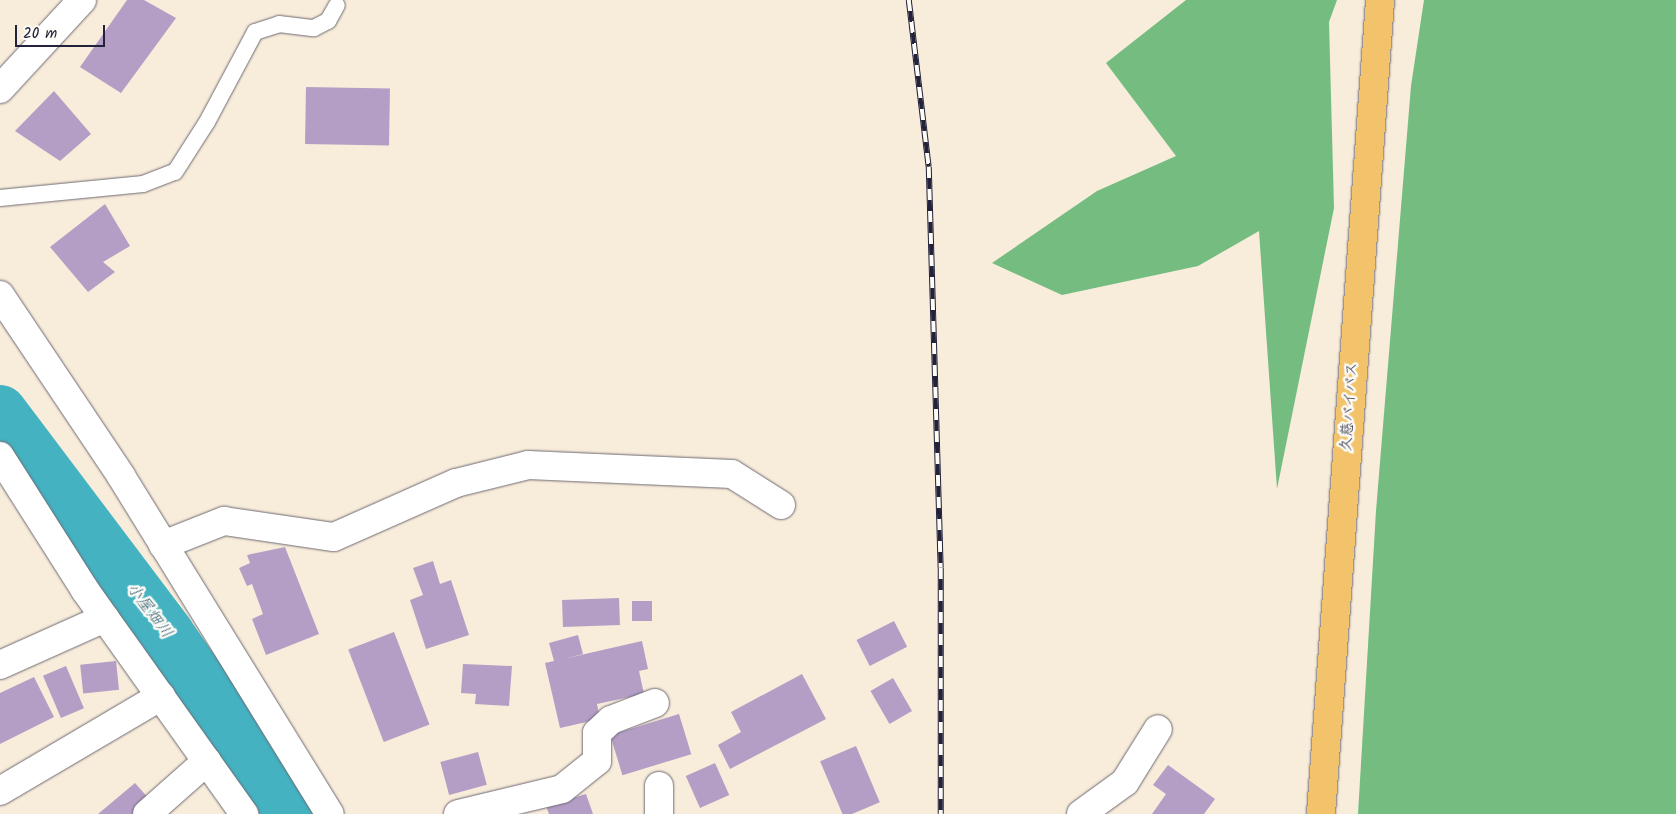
<!DOCTYPE html>
<html>
<head>
<meta charset="utf-8">
<style>
	body { margin:0 }
	#map { position:relative; width:1676px; height:814px; overflow:hidden; background:#f8ecda; font-family:Kalam,"Klee One",sans-serif }
	div>[style] { position:absolute }
	[style*='--x'] { left:calc(var(--x)*1px); top:calc(var(--y)*1px); width:calc(var(--w)*1px); rotate:calc(var(--a)*1deg) }
	.forest>* { inset:0; background:#74bc80 }
	.river>* { height:54px; margin:-27px; padding:0 27px; transform-origin:27px; border-radius:27px; background:#44b2c1 }
	.building>* { inset:0; background:#b49ec6; transform-origin:0 0 }
	.roads { filter:drop-shadow(0 0 1px #6d6973) drop-shadow(0 0 1px #6d6973) }
	.service>* { height:16px; margin:-8px; padding:0 8px; transform-origin:8px; border-radius:8px; background:#fff }
	.minor>* { height:28px; margin:-14px; padding:0 14px; transform-origin:14px; border-radius:14px; background:#fff }
	.tertiary>* { height:28px; margin:-14px; padding:0 14px; transform-origin:14px; border-radius:14px; background:#fff }
	.trunk>* { height:28px; margin:-14px; padding:0 14px; transform-origin:14px; border-radius:14px; background:#f2c36a }
	.rail>* { height:5.5px; margin-top:-2.75px; transform-origin:0; background:repeating-linear-gradient(90deg,#fdfcf7 0 11px,#22223b 0 22px); box-sizing:border-box; border-block:1px solid #22223b }
	span { translate:-50% -50%; white-space:nowrap; text-align:center; line-height:1.15; -webkit-text-stroke:5px #fdfcf7; paint-order:stroke }
	.street-label { font-size:15px; color:#22223b }
	.water-label { font-size:16px; color:#305c71; font-style:italic }
	.scale { position:absolute; left:15px; top:25px; width:90px; height:22px; box-sizing:border-box; border:2px solid #22223b; border-top:0; padding-left:6px; font-size:15px; line-height:18px; white-space:nowrap; color:#22223b; -webkit-text-stroke:4px #fdfcf7; paint-order:stroke }
</style>
</head>
<body>
<div id="map">
	<div class="forest">
		<div style="clip-path:polygon(1186px 0,1337px 0,1329px 22px,1334px 208px,1277px 489px,1259px 231px,1198px 266px,1062px 295px,992px 263px,1097px 191px,1176px 156px,1106px 63px)"></div>
		<div style="clip-path:polygon(1424px 0,1676px 0,1676px 814px,1358px 814px,1376px 511px,1411px 86px)"></div>
	</div>
	<div class="river">
		<div style="--x:0;--y:412;--w:278;--a:53"></div>
		<div style="--x:167;--y:634;--w:219;--a:55.2"></div>
	</div>
	<div class="building">
		<div style="clip-path:polygon(127px 0,144px 0,176px 18px,121px 93px,80px 67px)"></div>
		<div style="left:306px;top:87px;width:84px;height:57px;rotate:1deg"></div>
		<div style="clip-path:polygon(54px 91px,91px 134px,60px 161px,15px 131px)"></div>
		<div style="clip-path:polygon(105px 204px,130px 246px,103px 262px,115px 272px,88px 292px,50px 247px)"></div>
		<div style="clip-path:polygon(285px 547px,319px 634px,266px 655px,252px 619px,263px 614px,252px 584px,247px 586px,239px 568px,250px 563px,247px 555px)"></div>
		<div style="clip-path:polygon(433px 561px,440px 584px,451px 580px,469px 635px,426px 649px,410px 600px,423px 595px,413px 568px)"></div>
		<div style="left:619px;top:598px;width:27px;height:57px;rotate:88deg"></div>
		<div style="left:632px;top:601px;width:20px;height:20px"></div>
		<div style="left:894px;top:621px;width:29px;height:42px;rotate:63deg"></div>
		<div style="left:394px;top:632px;width:99px;height:49px;rotate:69deg"></div>
		<div style="clip-path:polygon(578px 635px,583px 654px,563px 659px,642px 641px,648px 669px,639px 671px,644px 694px,597px 704px,600px 719px,560px 728px,545px 663px,554px 661px,549px 643px)"></div>
		<div style="left:116px;top:661px;width:29px;height:36px;rotate:84deg"></div>
		<div style="clip-path:polygon(463px 664px,512px 666px,509px 706px,475px 704px,476px 694px,461px 693px)"></div>
		<div style="left:66px;top:666px;width:46px;height:25px;rotate:67deg"></div>
		<div style="clip-path:polygon(802px 674px,826px 719px,730px 769px,718px 745px,741px 732px,731px 712px)"></div>
		<div style="clip-path:polygon(34px 677px,54px 717px,0 744px,0 693px)"></div>
		<div style="left:893px;top:678px;width:38px;height:26px;rotate:60deg"></div>
		<div style="left:679px;top:714px;width:42px;height:72px;rotate:73deg"></div>
		<div style="left:856px;top:746px;width:61px;height:39px;rotate:67deg"></div>
		<div style="left:478px;top:752px;width:34px;height:39px;rotate:75deg"></div>
		<div style="left:715px;top:763px;width:35px;height:32px;rotate:66deg"></div>
		<div style="clip-path:polygon(1168px 765px,1215px 799px,1204px 814px,1152px 814px,1166px 794px,1153px 785px)"></div>
		<div style="clip-path:polygon(135px 783px,151px 801px,135px 814px,98px 814px)"></div>
		<div style="clip-path:polygon(586px 794px,593px 814px,549px 814px,546px 806px)"></div>
	</div>
	<div class="roads">
		<div class="service">
			<div style="--x:0;--y:198;--w:144;--a:-5.6"></div>
			<div style="--x:143;--y:184;--w:34;--a:-21"></div>
			<div style="--x:175;--y:172;--w:59;--a:-57.4"></div>
			<div style="--x:207;--y:122;--w:102;--a:-61.9"></div>
			<div style="--x:255;--y:32;--w:25;--a:-18"></div>
			<div style="--x:279;--y:24;--w:35;--a:7"></div>
			<div style="--x:314;--y:28;--w:16;--a:-27"></div>
			<div style="--x:328;--y:21;--w:18;--a:-61"></div>
		</div>
		<div class="minor">
			<div style="--x:0;--y:89;--w:121;--a:-47.3"></div>
			<div style="--x:0;--y:295;--w:218;--a:56.2"></div>
			<div style="--x:121;--y:476;--w:397;--a:58.3"></div>
			<div style="--x:163;--y:545;--w:66;--a:-21.5"></div>
			<div style="--x:224;--y:521;--w:111;--a:8.3"></div>
			<div style="--x:334;--y:537;--w:133;--a:-23.9"></div>
			<div style="--x:456;--y:483;--w:74;--a:-14"></div>
			<div style="--x:528;--y:465;--w:204;--a:2.5"></div>
			<div style="--x:732;--y:474;--w:58;--a:32.3"></div>
			<div style="--x:0;--y:665;--w:115;--a:-24.1"></div>
			<div style="--x:659;--y:786;--w:28;--a:90"></div>
			<div style="--x:0;--y:791;--w:187;--a:-30.5"></div>
			<div style="--x:147;--y:814;--w:80;--a:-41.5"></div>
			<div style="--x:458;--y:814;--w:107;--a:-13.5"></div>
			<div style="--x:562;--y:789;--w:45;--a:-38.7"></div>
			<div style="--x:597;--y:761;--w:28;--a:-90"></div>
			<div style="--x:597;--y:733;--w:19;--a:-43"></div>
			<div style="--x:611;--y:720;--w:47;--a:-21.1"></div>
			<div style="--x:1081;--y:814;--w:54;--a:-36"></div>
			<div style="--x:1125;--y:782;--w:62;--a:-58.1"></div>
		</div>
		<div class="tertiary">
			<div style="--x:0;--y:456;--w:159;--a:57.6"></div>
			<div style="--x:85;--y:590;--w:275;--a:54.6"></div>
		</div>
		<div class="trunk">
			<div style="--x:1321;--y:814;--w:816;--a:-85.85"></div>
		</div>
	</div>
	<div class="rail">
		<div style="--x:909;--y:0;--w:168;--a:83.2"></div>
		<div style="--x:929;--y:167;--w:401;--a:88.3"></div>
		<div style="--x:941;--y:568;--w:246;--a:90"></div>
	</div>
	<div class="street-label">
		<span style="left:1350px;top:407px;rotate:-86deg">久慈バイパス</span>
	</div>
	<div class="water-label">
		<span style="left:149px;top:611px;rotate:53deg">小屋畑川</span>
	</div>
	<div class="scale">20 m</div>
</div>
</body>
</html>
